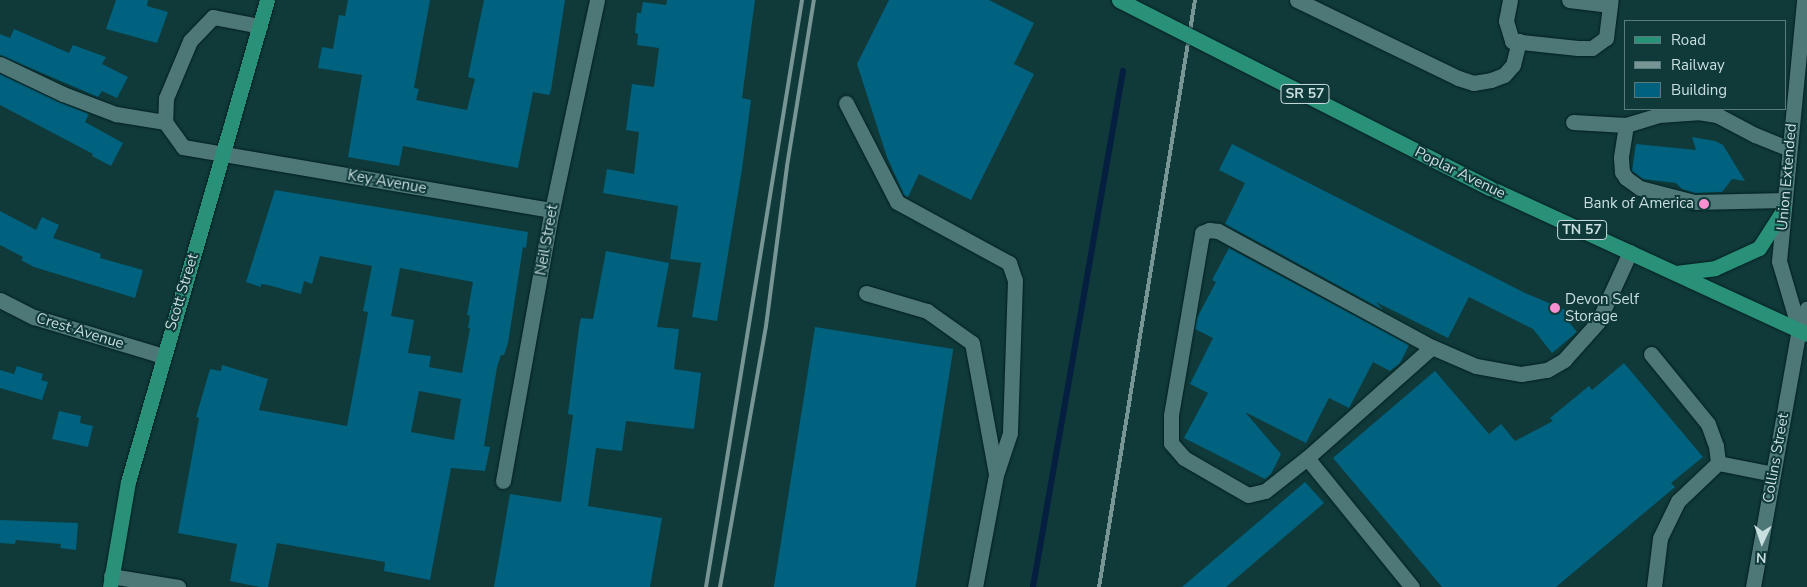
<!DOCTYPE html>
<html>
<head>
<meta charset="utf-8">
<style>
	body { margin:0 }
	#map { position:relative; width:1807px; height:587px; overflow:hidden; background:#10393a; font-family:"Nunito Sans",sans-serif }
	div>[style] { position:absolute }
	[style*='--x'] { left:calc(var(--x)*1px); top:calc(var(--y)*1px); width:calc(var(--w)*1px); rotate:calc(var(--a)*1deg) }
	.stream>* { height:6px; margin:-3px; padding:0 3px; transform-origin:3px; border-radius:3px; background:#041f40 }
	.building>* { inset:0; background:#00627e; transform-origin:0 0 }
	.roads { filter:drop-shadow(0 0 1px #011f1f) drop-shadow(0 0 1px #011f1f) }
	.minor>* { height:15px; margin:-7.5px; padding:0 7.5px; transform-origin:7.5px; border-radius:7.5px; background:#4e7777 }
	.major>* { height:15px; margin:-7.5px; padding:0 7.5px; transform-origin:7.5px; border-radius:7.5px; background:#2a9179 }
	.rail>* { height:4px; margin:-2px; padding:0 2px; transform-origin:2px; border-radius:2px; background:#779595 }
	.bridges { filter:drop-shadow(0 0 1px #011f1f) drop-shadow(0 0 1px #011f1f) }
	.major-bridge>* { height:15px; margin:-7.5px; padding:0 7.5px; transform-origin:7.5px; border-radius:7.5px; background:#2a9179 }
	.dots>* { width:14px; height:14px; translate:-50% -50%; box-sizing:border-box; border:2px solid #10393a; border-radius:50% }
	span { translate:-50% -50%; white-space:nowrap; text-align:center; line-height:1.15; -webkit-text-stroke:4px #10393a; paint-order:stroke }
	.shield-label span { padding:1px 4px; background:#10393a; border:1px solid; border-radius:4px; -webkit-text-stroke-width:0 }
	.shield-label { font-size:14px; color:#cadfdf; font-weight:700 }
	.street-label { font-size:15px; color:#cadfdf }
	.poi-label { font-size:15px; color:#cadfdf }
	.right { translate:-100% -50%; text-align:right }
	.left { translate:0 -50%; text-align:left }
	.legend { position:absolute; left:1624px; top:20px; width:162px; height:90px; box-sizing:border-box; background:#10393a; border:1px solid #5a7b7c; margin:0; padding:6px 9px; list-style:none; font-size:15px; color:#cadfdf }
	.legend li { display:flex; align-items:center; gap:10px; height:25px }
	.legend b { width:25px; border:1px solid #5a7b7c }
	.north { position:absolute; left:1737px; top:517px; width:50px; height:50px; -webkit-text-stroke:4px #10393a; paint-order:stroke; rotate:183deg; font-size:14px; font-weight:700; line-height:20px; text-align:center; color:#cadfdf }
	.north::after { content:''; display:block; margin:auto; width:18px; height:22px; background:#cadfdf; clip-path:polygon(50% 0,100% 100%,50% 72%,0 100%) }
</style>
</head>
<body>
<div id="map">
	<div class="stream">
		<div style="--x:1033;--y:587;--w:524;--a:-80.11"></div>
	</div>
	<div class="building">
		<div style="clip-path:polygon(116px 0,148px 0,147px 6px,168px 12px,157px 43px,106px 29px)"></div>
		<div style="clip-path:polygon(348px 0,430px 0,414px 88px,419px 89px,416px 100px,467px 110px,475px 79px,468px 77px,484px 0,565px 0,551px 90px,549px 95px,533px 92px,518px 168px,403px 146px,399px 166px,348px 157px,362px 75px,318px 68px,322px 47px,333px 49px,339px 15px,345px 16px)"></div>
		<div style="clip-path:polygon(667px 0,755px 0,742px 98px,751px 100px,742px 169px,717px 321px,692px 317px,701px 263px,670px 259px,678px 206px,603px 193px,607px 169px,634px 174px,639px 132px,626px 130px,632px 84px,654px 87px,659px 48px,637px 45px,638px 34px,635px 33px,637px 13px,641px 13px,643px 2px,666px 5px)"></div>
		<div style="clip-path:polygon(889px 0,989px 0,1034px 23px,1014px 64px,1034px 74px,971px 200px,919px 174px,908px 197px,904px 195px,887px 157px,857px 64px)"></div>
		<div style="clip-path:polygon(14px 29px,69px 53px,73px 45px,106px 57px,102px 64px,128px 77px,117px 98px,102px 91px,98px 97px,0 55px,0 34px,10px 38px)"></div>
		<div style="clip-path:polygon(0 74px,59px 102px,89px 114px,85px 122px,123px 143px,111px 166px,92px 156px,93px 154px,0 105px)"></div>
		<div style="clip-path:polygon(1692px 137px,1715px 141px,1723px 145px,1745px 181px,1732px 179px,1722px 192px,1695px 193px,1682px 189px,1676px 183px,1643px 179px,1632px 171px,1636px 144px,1696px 150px)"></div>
		<div style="clip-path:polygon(1232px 144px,1525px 293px,1568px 311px,1563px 315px,1577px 332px,1552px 353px,1533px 329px,1469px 297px,1448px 338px,1376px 302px,1383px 310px,1225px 224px,1245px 183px,1219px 170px)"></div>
		<div style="clip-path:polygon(evenodd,275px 190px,528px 232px,526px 248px,523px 247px,508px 343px,504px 355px,501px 355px,497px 367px,484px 446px,490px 447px,485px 471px,451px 468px,430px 580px,384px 571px,385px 562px,277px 543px,268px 587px,260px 587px,230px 581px,237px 544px,178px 533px,199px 418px,196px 417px,210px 369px,221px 371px,222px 365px,268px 379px,259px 410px,347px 426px,366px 324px,368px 312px,363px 311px,372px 266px,320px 256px,312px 284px,304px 281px,301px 294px,268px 285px,261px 284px,261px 287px,246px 282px,275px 190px,400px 268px,473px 282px,467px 315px,470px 316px,468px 328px,470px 328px,462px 373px,429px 367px,431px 356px,408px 353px,414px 320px,391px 316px,400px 268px,275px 190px,419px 391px,461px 399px,454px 440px,411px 432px,419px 391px)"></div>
		<div style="clip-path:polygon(0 211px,36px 230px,42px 217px,59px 225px,53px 238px,101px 254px,100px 258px,143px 270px,135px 298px,34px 267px,21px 260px,23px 257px,0 245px)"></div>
		<div style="clip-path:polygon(1229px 248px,1409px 345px,1400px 363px,1390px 371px,1373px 362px,1349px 408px,1329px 398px,1306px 443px,1245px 412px,1281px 454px,1271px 474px,1265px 479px,1184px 438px,1208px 393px,1190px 384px,1213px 338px,1195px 329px,1197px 318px,1216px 282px,1212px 280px)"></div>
		<div style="clip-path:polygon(606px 251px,669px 263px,657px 327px,679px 329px,674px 369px,701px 373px,694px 429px,626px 421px,622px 451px,596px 448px,588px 506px,662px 518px,650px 587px,494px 587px,510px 494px,561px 502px,573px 415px,568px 414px,579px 327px,581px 318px,593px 319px)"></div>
		<div style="left:815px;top:327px;width:140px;height:264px;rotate:9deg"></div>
		<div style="clip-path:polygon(1624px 363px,1703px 457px,1671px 483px,1675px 487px,1556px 587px,1442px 587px,1333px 458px,1435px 371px,1489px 434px,1501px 424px,1515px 441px,1553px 421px,1550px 418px,1589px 386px,1592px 390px)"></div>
		<div style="clip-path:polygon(17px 366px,43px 374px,41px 380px,48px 382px,42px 400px,0 388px,0 370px,14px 374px)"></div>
		<div style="clip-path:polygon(59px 411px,81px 416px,80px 423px,93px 426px,88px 447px,52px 439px)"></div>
		<div style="clip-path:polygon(1305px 482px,1324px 503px,1226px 587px,1182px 587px)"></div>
		<div style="clip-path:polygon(0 520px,78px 523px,76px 550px,60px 548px,61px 544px,16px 540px,15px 544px,0 543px)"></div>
	</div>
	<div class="roads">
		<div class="minor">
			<div style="--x:1297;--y:0;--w:179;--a:25.8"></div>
			<div style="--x:1458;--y:78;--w:16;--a:18"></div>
			<div style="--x:1473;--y:83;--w:18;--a:-9"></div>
			<div style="--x:1491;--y:80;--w:14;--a:-21"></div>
			<div style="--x:1504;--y:75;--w:13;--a:-48"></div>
			<div style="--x:1513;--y:65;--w:25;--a:-76"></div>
			<div style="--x:1510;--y:0;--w:21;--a:101"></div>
			<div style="--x:1506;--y:21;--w:21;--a:73"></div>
			<div style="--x:1512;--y:41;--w:66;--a:6.1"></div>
			<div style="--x:1578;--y:48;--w:14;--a:0"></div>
			<div style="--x:1592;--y:48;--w:17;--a:-36"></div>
			<div style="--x:1606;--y:38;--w:38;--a:-83"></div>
			<div style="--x:1569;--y:0;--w:41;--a:7"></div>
			<div style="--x:260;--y:26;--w:48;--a:-169.2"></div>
			<div style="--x:213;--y:17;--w:33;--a:134"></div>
			<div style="--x:190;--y:41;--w:62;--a:112.8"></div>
			<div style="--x:166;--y:98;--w:24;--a:92"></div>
			<div style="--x:165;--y:122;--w:31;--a:54"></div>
			<div style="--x:183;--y:147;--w:374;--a:9.7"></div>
			<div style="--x:0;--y:64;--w:70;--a:25.5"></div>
			<div style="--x:63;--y:94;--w:57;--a:20.7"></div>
			<div style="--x:116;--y:114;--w:50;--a:9.3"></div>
			<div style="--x:846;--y:103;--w:111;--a:62.7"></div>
			<div style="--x:897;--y:202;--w:128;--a:28.6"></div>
			<div style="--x:1009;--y:263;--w:18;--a:71"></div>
			<div style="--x:1015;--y:280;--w:153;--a:91.9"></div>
			<div style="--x:1010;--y:433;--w:44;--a:108.4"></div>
			<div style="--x:996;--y:475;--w:114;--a:100.6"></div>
			<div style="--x:1573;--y:122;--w:53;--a:3.2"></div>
			<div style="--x:1626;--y:125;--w:34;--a:-17"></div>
			<div style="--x:1659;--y:115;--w:39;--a:-4"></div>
			<div style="--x:1698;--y:112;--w:19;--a:9"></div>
			<div style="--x:1717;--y:115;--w:43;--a:27.8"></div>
			<div style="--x:1755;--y:135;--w:37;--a:22"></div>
			<div style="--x:1626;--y:125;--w:33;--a:99"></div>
			<div style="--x:1621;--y:158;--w:14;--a:86"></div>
			<div style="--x:1622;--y:172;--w:7;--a:56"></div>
			<div style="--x:1626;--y:178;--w:17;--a:36"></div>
			<div style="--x:1640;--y:188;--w:56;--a:14.5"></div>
			<div style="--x:1694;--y:202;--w:91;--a:-1.3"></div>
			<div style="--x:866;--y:293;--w:64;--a:16.4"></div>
			<div style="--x:927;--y:311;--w:55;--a:35.4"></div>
			<div style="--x:972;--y:343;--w:133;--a:79.6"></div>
			<div style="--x:0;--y:300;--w:38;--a:27"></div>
			<div style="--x:34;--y:317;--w:135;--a:16.8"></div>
			<div style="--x:1799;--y:329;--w:71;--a:-106.4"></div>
			<div style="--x:1779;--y:261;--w:262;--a:-84.5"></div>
			<div style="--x:1651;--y:354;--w:90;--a:50.8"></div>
			<div style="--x:1708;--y:424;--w:23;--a:70"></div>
			<div style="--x:1716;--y:446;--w:17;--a:83"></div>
			<div style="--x:1718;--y:463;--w:56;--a:11.3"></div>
			<div style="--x:1307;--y:458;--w:53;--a:141.8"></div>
			<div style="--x:1265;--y:491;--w:17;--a:167"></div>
			<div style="--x:1248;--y:495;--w:74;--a:-150"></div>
			<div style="--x:1184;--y:458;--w:20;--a:-131"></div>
			<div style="--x:1171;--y:443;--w:28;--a:-90"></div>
			<div style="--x:1171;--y:415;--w:185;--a:-80.3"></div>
			<div style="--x:1202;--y:233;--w:8;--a:-23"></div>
			<div style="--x:1209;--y:230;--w:9;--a:6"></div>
			<div style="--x:1218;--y:231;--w:243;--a:28.5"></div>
			<div style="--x:503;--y:481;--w:275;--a:-79.8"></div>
			<div style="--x:552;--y:210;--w:215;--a:-77.9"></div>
			<div style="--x:111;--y:576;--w:68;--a:9.3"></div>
			<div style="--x:1412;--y:587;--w:166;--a:-129.1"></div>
			<div style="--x:1307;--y:458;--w:167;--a:-41.6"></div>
			<div style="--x:1432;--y:347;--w:48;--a:23.4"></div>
			<div style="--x:1476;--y:366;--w:46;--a:10.1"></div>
			<div style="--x:1521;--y:374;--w:26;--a:-9"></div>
			<div style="--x:1547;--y:370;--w:20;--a:-30"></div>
			<div style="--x:1564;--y:360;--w:51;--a:-48.2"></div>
			<div style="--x:1598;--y:322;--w:77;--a:-65.4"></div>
			<div style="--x:1654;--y:587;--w:49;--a:-83"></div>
			<div style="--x:1660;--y:538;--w:41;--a:-64.1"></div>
			<div style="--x:1678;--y:501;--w:55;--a:-43.5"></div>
			<div style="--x:1753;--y:587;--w:262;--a:-79.9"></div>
			<div style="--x:1799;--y:329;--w:22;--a:-69"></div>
		</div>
		<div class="major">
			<div style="--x:1490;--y:188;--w:349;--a:24.7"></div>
			<div style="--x:1676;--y:273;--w:39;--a:-7"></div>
			<div style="--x:1715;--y:268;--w:48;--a:-24.4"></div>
			<div style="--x:1759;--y:248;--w:46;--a:-57.3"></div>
			<div style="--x:110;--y:587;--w:107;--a:-80.3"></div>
			<div style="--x:128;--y:482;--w:502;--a:-73.91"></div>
		</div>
	</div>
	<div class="rail">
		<div style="--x:706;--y:587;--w:595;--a:-80.71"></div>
		<div style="--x:720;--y:587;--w:265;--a:-80"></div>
		<div style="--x:766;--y:326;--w:161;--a:-82.5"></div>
		<div style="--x:787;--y:166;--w:168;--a:-80.8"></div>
		<div style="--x:1099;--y:587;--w:595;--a:-80.71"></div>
	</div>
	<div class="bridges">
		<div class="major-bridge">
			<div style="--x:1119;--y:0;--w:416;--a:26.9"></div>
		</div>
	</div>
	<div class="dots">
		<div style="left:1704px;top:204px;background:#f690d0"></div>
		<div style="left:1555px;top:308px;background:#f690d0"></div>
	</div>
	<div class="shield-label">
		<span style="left:1305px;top:94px">SR 57</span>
		<span style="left:1582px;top:230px">TN 57</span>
	</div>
	<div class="street-label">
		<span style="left:1460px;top:173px;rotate:26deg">Poplar Avenue</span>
		<span style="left:1787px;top:177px;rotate:-85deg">Union Extended</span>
		<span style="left:387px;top:182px;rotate:10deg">Key Avenue</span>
		<span style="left:547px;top:240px;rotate:-80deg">Neil Street</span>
		<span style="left:182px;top:292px;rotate:-73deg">Scott Street</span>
		<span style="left:80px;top:331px;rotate:17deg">Crest Avenue</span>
		<span style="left:1776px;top:458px;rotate:-80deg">Collins Street</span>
	</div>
	<div class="poi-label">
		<span class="right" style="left:1694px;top:204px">Bank of America</span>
		<span class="left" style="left:1565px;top:308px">Devon Self<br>Storage</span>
	</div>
	<ul class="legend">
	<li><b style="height:6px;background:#2a9179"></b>Road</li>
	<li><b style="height:6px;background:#779595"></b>Railway</li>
	<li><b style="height:14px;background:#00627e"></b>Building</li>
	</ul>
	<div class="north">N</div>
</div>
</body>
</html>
